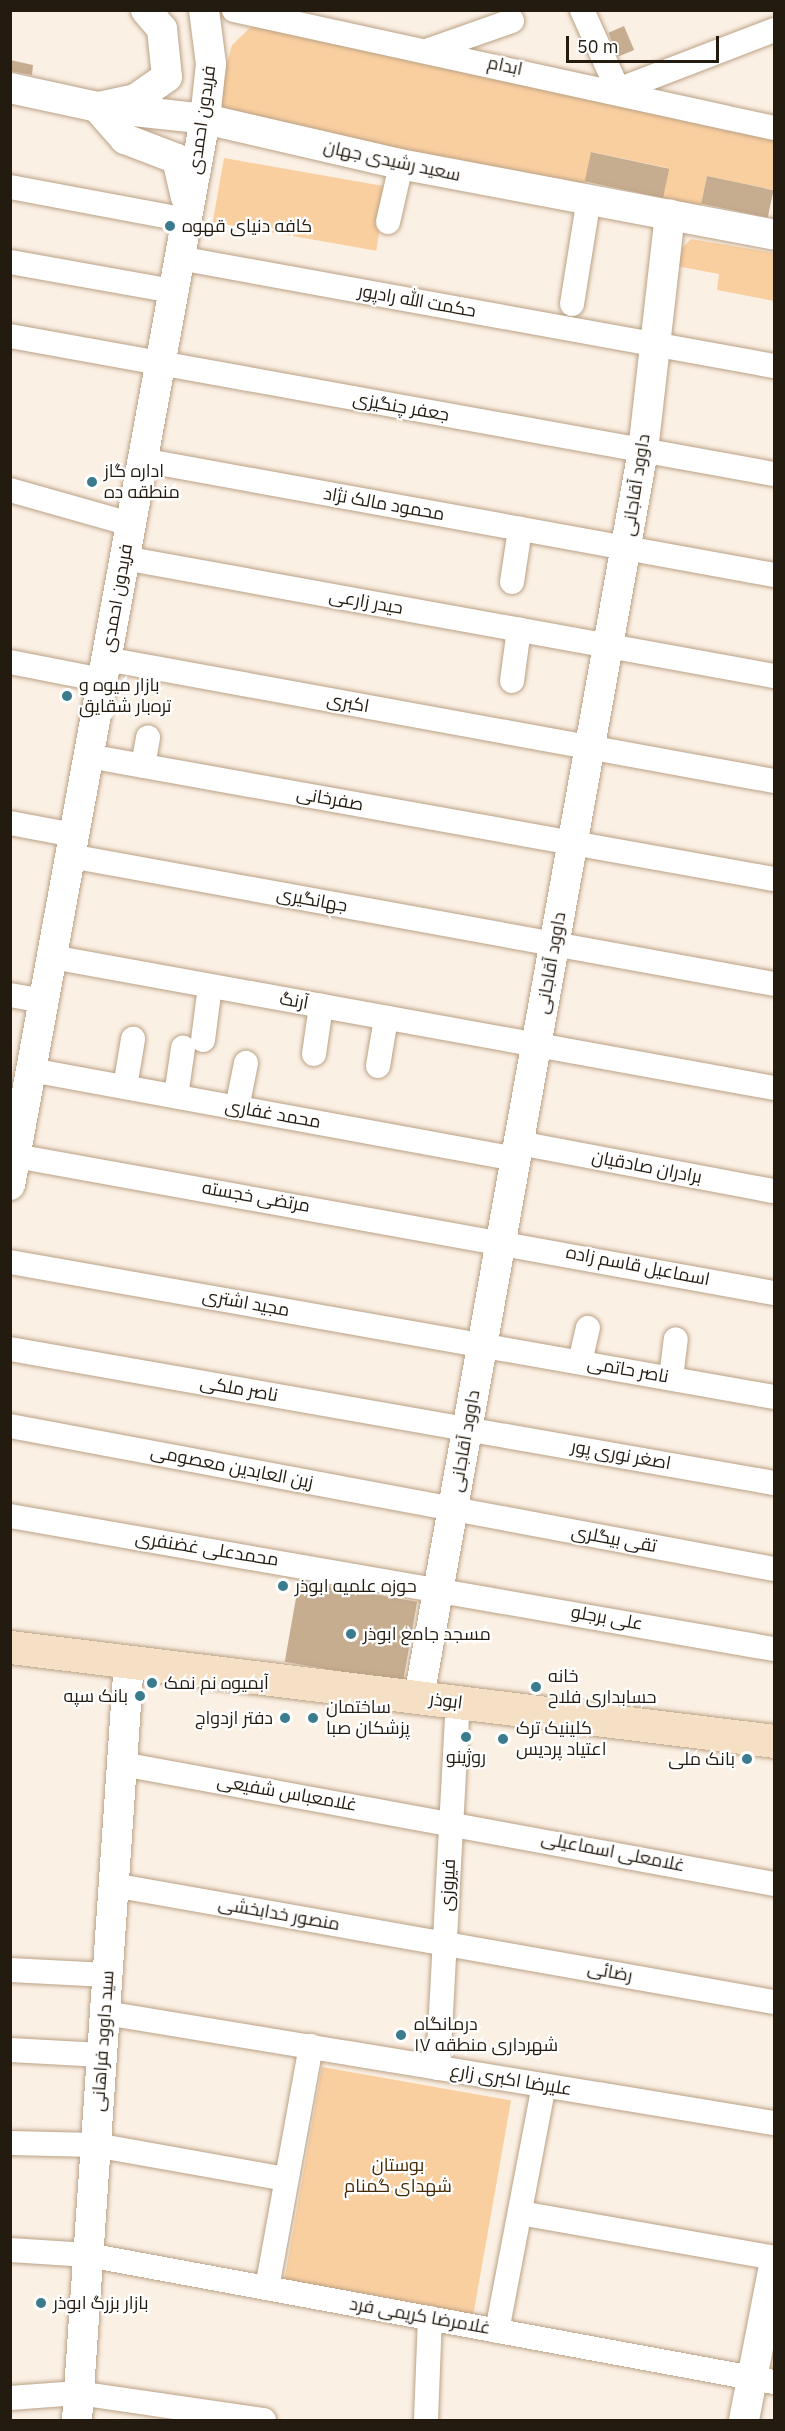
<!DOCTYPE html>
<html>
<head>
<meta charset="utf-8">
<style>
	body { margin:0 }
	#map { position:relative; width:785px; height:2431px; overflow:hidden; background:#fbf0e4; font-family:"IBM Plex Sans",Cairo,sans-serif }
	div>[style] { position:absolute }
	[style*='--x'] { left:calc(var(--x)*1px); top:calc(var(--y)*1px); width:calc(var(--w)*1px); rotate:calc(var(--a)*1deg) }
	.green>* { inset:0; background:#facfa0; transform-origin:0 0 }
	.building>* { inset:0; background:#c6ad90; transform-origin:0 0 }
	.roads { filter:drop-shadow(0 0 2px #baa185) drop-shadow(0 0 2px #baa185) }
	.minor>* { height:24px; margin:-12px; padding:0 12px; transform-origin:12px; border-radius:12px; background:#fff }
	.tertiary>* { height:30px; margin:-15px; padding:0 15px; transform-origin:15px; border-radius:15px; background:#fff }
	.secondary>* { height:33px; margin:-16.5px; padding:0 16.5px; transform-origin:16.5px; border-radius:16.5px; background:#f5e0c5 }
	.dots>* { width:16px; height:16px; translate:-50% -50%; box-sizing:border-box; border:3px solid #fff; border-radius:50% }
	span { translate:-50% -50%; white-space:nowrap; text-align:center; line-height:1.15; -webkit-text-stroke:4.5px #fff; paint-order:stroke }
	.street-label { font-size:18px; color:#241b10 }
	.poi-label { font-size:18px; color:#241b10 }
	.left { translate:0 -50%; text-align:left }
	.right { translate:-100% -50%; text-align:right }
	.park-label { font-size:18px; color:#472a00 }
	.frame { position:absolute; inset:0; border:12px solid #241b10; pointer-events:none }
	.scale { position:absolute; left:566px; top:36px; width:153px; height:27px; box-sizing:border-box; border:3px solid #241b10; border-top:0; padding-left:8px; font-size:18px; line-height:21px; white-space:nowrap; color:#241b10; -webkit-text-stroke:4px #fff; paint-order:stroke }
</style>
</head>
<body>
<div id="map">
	<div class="green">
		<div style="clip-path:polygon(253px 25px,774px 131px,774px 190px,707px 176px,699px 214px,661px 205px,668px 168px,592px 152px,584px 190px,238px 117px,223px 108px,218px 93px,232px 45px)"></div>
		<div style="left:224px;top:158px;width:166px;height:65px;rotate:10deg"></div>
		<div style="clip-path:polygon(691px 239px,774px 253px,774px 301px,717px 290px,719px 274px,676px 266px,680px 250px)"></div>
		<div style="left:322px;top:2067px;width:192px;height:223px;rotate:10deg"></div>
	</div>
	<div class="building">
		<div style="left:624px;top:26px;width:26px;height:17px;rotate:67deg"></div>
		<div style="clip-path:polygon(10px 60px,33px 65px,32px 75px,10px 71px)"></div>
		<div style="left:591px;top:152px;width:80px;height:30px;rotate:12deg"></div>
		<div style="left:707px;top:176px;width:68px;height:28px;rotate:12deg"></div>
		<div style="left:299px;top:1581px;width:120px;height:82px;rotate:10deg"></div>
	</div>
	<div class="roads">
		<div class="minor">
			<div style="--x:234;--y:10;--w:553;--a:12.33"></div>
			<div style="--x:582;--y:10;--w:88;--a:65.8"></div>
			<div style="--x:618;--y:90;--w:167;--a:-21"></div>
			<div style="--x:429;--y:50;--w:88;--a:-19.3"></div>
			<div style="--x:10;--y:187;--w:179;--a:10.6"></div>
			<div style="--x:388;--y:222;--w:49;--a:-77.1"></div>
			<div style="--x:179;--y:258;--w:605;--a:10.29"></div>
			<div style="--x:10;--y:262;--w:166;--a:10.1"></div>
			<div style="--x:572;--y:304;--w:95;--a:-80.9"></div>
			<div style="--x:10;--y:336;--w:776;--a:10.24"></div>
			<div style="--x:142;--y:460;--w:642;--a:10.31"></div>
			<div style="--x:10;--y:490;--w:125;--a:15.8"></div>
			<div style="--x:124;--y:558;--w:661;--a:10.29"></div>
			<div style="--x:512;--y:582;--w:54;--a:-81.4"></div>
			<div style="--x:106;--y:659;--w:679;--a:10.35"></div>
			<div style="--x:10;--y:662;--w:94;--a:11.1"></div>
			<div style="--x:512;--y:681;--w:52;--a:-82.3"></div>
			<div style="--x:88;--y:756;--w:697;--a:10.17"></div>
			<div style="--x:143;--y:766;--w:29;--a:-80"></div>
			<div style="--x:10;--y:823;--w:65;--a:10.6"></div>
			<div style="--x:70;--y:856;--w:716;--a:10.3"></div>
			<div style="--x:52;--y:957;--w:734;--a:10.28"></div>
			<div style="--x:10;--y:995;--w:35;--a:10"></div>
			<div style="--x:203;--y:1040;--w:54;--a:-82.6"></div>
			<div style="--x:314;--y:1054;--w:49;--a:-81.7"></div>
			<div style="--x:378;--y:1066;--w:49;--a:-80.5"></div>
			<div style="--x:31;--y:1070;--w:493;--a:10.4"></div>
			<div style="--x:125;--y:1087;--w:49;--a:-80.5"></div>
			<div style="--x:176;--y:1096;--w:49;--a:-81.7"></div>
			<div style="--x:237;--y:1108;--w:46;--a:-78.7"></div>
			<div style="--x:519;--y:1143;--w:259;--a:10.7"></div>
			<div style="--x:10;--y:1155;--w:776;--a:10.24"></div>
			<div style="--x:10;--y:1262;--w:776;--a:10.02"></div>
			<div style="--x:10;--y:1349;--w:776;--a:9.95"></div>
			<div style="--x:580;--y:1362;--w:35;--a:-77"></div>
			<div style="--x:671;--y:1378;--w:39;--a:-83"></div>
			<div style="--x:10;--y:1426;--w:777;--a:10.6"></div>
			<div style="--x:10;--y:1516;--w:775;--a:9.88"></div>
			<div style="--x:122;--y:1764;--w:663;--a:10.43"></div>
			<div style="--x:113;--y:1885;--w:671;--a:10.04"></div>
			<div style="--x:10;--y:1970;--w:97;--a:3"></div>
			<div style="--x:105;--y:2013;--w:678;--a:9.34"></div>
			<div style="--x:10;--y:2050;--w:92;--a:3.1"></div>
			<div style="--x:438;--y:2068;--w:367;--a:-86.9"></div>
			<div style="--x:10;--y:2143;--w:85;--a:1.3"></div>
			<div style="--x:95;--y:2145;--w:193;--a:10.1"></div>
			<div style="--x:520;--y:2213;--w:258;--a:10"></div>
			<div style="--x:10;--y:2250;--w:78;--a:3.7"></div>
			<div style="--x:88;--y:2255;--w:698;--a:10.49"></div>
			<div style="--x:267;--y:2288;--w:246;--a:-79.7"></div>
			<div style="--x:497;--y:2331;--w:250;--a:-79.2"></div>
			<div style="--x:10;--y:2398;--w:68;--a:-4.2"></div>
			<div style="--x:78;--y:2393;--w:188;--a:8.3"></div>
			<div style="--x:426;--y:2420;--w:102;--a:-87.8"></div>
		</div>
		<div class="tertiary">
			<div style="--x:146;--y:10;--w:25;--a:50"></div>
			<div style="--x:162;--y:29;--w:48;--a:84.1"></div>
			<div style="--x:167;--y:77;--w:38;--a:145"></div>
			<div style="--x:136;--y:99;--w:40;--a:168"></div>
			<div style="--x:97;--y:107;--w:43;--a:48.8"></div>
			<div style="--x:125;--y:139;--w:56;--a:21"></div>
			<div style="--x:177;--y:159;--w:39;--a:77"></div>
			<div style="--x:10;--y:88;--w:89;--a:12.3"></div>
			<div style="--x:97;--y:107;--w:109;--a:6.3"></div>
			<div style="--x:205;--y:119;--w:200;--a:13"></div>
			<div style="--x:400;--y:164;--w:381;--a:10.7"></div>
			<div style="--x:10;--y:1185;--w:1084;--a:-79.63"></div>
			<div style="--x:205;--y:119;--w:55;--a:-83.8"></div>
			<div style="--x:211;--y:64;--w:54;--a:-97.4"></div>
			<div style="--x:419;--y:1697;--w:1266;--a:-79.81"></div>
			<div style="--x:643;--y:451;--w:238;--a:-83.5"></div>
			<div style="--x:77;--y:2420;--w:761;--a:-86.08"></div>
			<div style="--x:744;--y:2420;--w:158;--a:-79"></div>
		</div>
		<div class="secondary">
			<div style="--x:10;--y:1647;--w:770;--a:7.01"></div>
		</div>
	</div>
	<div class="dots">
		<div style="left:170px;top:226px;background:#3a7b8e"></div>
		<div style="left:92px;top:482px;background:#3a7b8e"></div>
		<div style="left:67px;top:696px;background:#3a7b8e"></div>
		<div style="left:283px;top:1586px;background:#3a7b8e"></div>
		<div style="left:351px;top:1634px;background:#3a7b8e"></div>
		<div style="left:152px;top:1683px;background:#3a7b8e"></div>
		<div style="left:536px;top:1687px;background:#3a7b8e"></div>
		<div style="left:140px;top:1696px;background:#3a7b8e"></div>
		<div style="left:285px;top:1718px;background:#3a7b8e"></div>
		<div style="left:313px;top:1718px;background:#3a7b8e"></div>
		<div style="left:466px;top:1737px;background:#3a7b8e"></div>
		<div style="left:503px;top:1739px;background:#3a7b8e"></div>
		<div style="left:747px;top:1759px;background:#3a7b8e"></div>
		<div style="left:401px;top:2035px;background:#3a7b8e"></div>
		<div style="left:41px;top:2303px;background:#3a7b8e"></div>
	</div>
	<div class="street-label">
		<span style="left:505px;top:66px;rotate:12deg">ابدام</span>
		<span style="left:202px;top:120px;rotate:-82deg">فریدون احمدی</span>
		<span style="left:392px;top:161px;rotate:12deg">سعید رشیدی جهان</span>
		<span style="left:417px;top:301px;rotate:10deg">حکمت الله رادپور</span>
		<span style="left:401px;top:407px;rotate:10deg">جعفر چنگیزی</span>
		<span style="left:636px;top:485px;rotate:-81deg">داوود آقاجانی</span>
		<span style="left:384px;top:504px;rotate:10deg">محمود مالک نژاد</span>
		<span style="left:117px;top:598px;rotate:-80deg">فریدون احمدی</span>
		<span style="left:366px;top:602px;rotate:10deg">حیدر زارعی</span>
		<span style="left:348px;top:703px;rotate:10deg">اکبری</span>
		<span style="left:330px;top:799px;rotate:10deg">صفرخانی</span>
		<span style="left:312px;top:900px;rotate:10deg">جهانگیری</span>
		<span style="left:551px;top:963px;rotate:-80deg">داوود آقاجانی</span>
		<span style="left:294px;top:1001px;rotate:10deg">آرنگ</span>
		<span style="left:273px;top:1114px;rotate:10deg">محمد غفاری</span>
		<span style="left:647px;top:1167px;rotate:11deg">برادران صادقیان</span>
		<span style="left:256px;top:1197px;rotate:10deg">مرتضی خجسته</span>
		<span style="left:638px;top:1266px;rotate:11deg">اسماعیل قاسم زاده</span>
		<span style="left:246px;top:1303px;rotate:10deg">مجید اشتری</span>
		<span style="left:628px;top:1370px;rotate:10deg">ناصر حاتمی</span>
		<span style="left:239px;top:1389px;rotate:10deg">ناصر ملکی</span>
		<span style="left:465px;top:1441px;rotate:-80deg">داوود آقاجانی</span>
		<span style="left:621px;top:1455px;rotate:10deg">اصغر نوری پور</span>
		<span style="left:232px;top:1467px;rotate:11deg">زین العابدین معصومی</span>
		<span style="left:614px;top:1539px;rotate:10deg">تقی بیگلری</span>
		<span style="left:207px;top:1549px;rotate:9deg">محمدعلی غضنفری</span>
		<span style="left:607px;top:1618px;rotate:10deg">علی برجلو</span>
		<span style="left:446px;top:1701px;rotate:7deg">ابوذر</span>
		<span style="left:287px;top:1793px;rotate:10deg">غلامعباس شفیعی</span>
		<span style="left:613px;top:1852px;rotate:11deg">غلامعلی اسماعیلی</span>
		<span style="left:448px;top:1885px;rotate:-87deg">فیروزی</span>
		<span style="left:279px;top:1914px;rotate:10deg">منصور خدابخشی</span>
		<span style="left:610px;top:1972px;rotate:10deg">رضائی</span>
		<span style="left:103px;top:2041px;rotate:-86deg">سید داوود فراهانی</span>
		<span style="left:511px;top:2080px;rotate:9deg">علیرضا اکبری زارع</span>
		<span style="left:420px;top:2316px;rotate:10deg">غلامرضا کریمی فرد</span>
	</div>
	<div class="poi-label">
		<span class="left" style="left:182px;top:226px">کافه دنیای قهوه</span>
		<span class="left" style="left:104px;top:482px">اداره گاز<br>منطقه ده</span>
		<span class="left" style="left:79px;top:696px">بازار میوه و<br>تره‌بار شقایق</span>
		<span class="left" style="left:295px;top:1586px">حوزه علمیه ابوذر</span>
		<span class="left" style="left:363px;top:1634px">مسجد جامع ابوذر</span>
		<span class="left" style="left:548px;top:1687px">خانه<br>حسابداری فلاح</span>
		<span class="left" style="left:164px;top:1683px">آبمیوه نم نمک</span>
		<span class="right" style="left:128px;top:1696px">بانک سپه</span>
		<span class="left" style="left:326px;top:1718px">ساختمان<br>پزشکان صبا</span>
		<span class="right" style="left:273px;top:1718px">دفتر ازدواج</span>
		<span class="left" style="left:516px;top:1739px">کلینیک ترک<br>اعتیاد پردیس</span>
		<span style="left:466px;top:1757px">روژینو</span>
		<span class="right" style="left:735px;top:1759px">بانک ملی</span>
		<span class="left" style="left:414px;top:2035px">درمانگاه<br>شهرداری منطقه ۱۷</span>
		<span class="left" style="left:53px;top:2303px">بازار بزرگ ابوذر</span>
	</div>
	<div class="park-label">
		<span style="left:398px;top:2176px">بوستان<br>شهدای گمنام</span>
	</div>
	<div class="frame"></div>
	<div class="scale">50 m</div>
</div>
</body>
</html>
